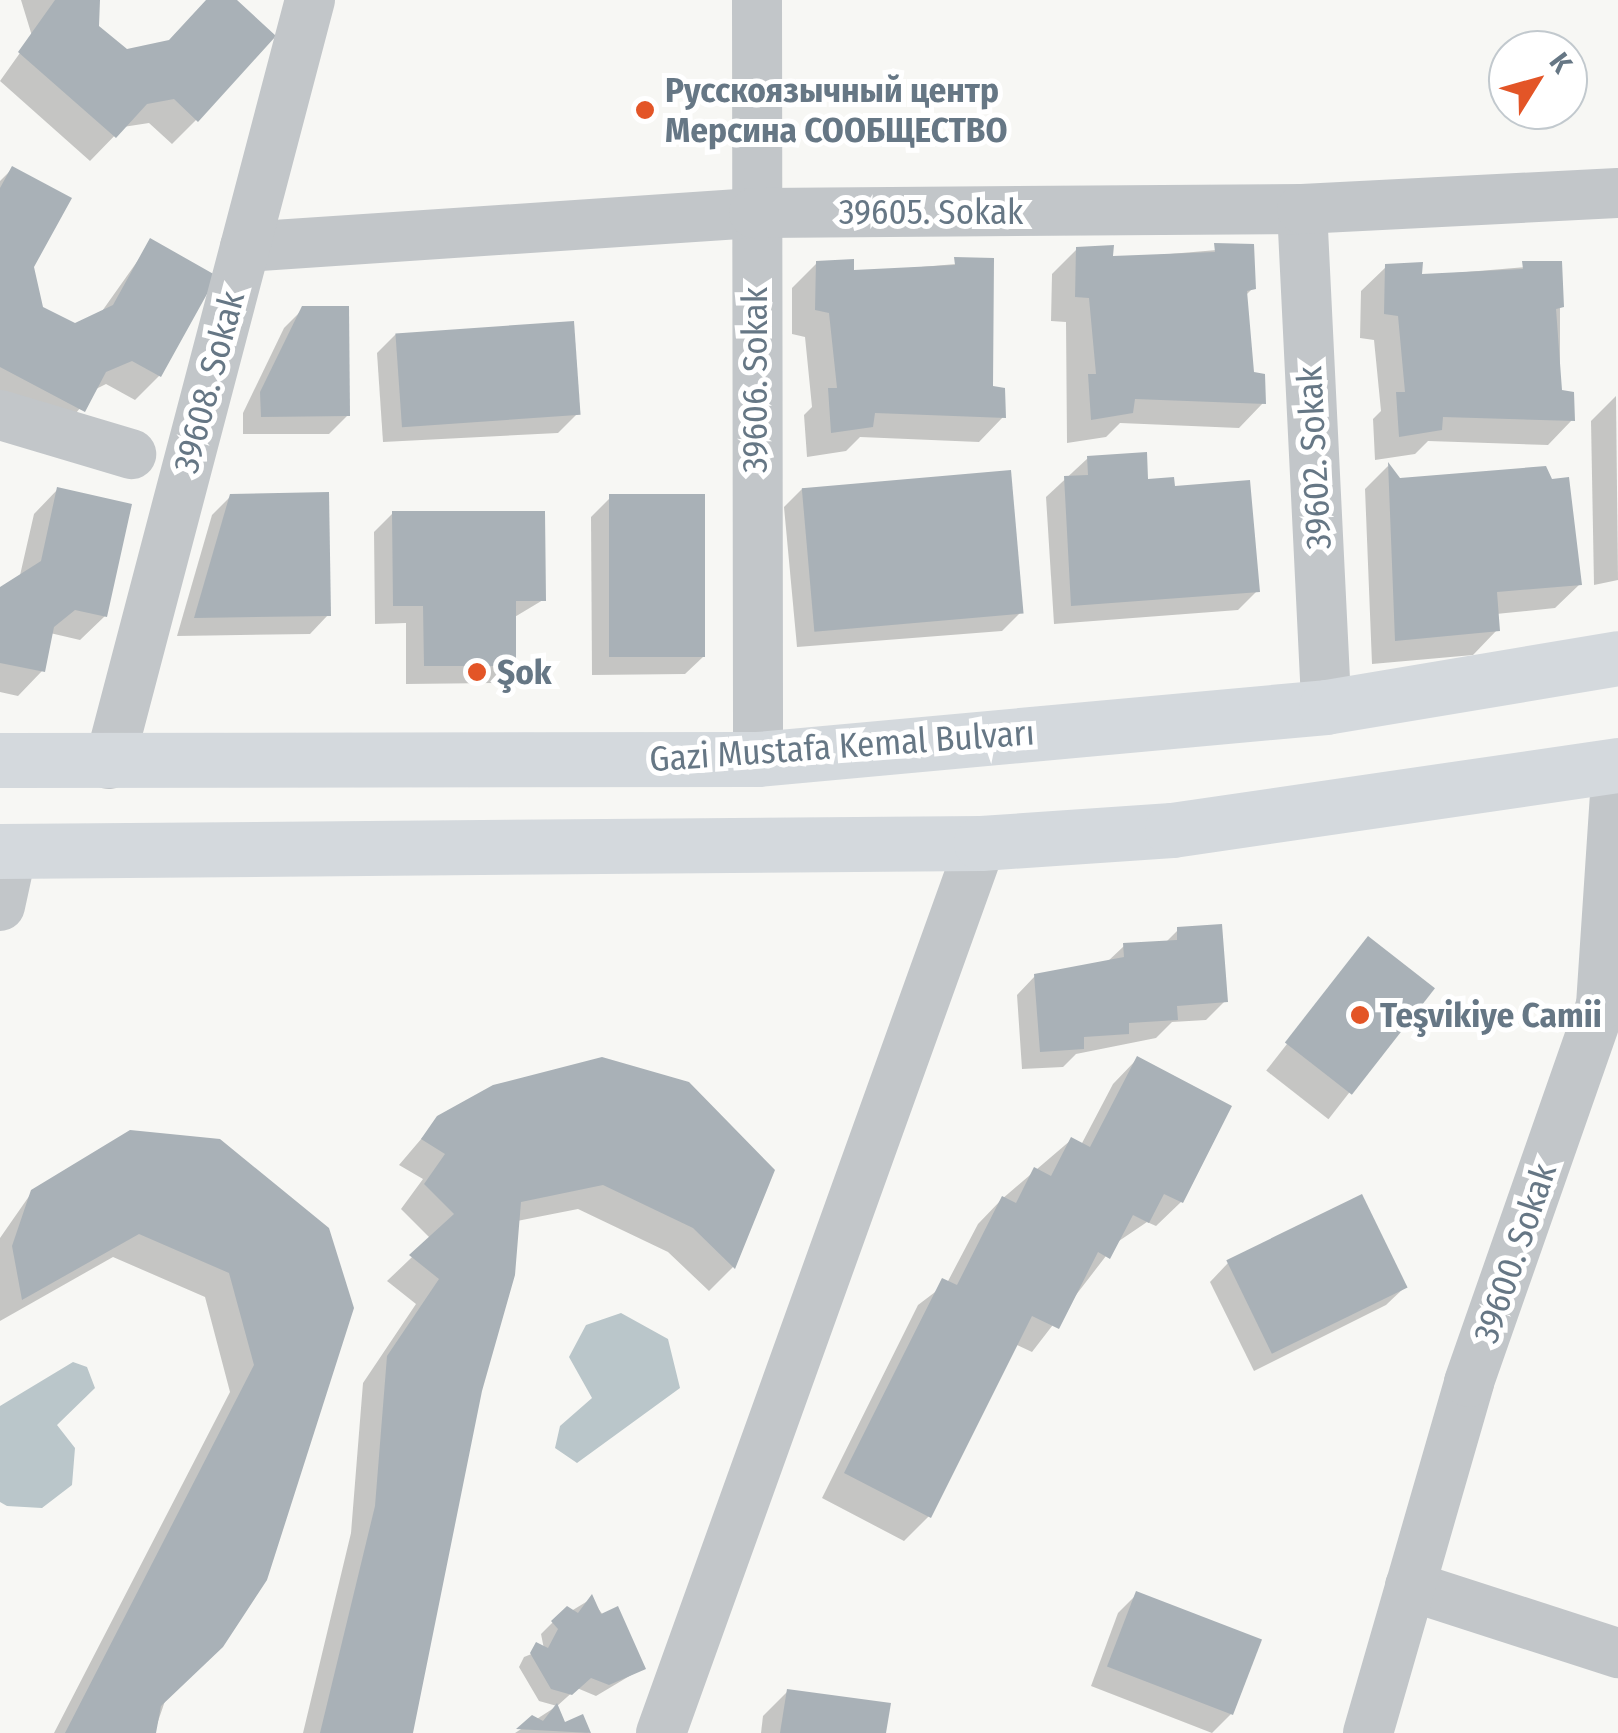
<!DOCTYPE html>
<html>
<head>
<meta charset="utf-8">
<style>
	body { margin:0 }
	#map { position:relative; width:1618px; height:1733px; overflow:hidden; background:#f7f7f4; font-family:"Fira Sans Condensed",sans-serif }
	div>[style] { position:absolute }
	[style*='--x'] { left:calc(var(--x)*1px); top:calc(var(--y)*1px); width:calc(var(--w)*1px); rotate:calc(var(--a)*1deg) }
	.water>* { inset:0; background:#bac6ca }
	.shadow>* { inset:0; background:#0003; transform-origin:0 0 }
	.building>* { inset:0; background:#a9b1b7; transform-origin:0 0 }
	.minor>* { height:50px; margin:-25px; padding:0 25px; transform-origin:25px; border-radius:25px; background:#c2c6c9 }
	.trunk>* { height:55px; margin:-27.5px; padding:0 27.5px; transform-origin:27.5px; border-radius:27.5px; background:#d4d9dd }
	.dots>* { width:28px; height:28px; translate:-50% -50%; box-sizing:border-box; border:5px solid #fff; border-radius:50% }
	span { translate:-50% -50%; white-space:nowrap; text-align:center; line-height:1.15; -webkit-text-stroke:10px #fff; paint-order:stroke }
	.poi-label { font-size:35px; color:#667785; font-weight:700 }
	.left { translate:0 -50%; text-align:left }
	.street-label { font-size:35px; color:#667785 }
	.north { position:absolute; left:1488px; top:30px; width:100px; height:100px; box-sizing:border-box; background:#fff; border:2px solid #c2c9ce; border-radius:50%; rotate:53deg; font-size:28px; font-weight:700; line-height:40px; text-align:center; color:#667785 }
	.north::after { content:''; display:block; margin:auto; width:35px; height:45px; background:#e35527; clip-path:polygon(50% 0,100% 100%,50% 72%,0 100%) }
</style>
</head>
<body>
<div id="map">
	<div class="water">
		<div style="clip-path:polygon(621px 1313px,668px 1339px,680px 1388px,577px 1463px,555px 1448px,560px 1426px,592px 1398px,569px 1357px,586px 1325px)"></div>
		<div style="clip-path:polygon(73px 1362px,87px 1367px,95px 1388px,57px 1425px,75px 1448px,72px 1485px,42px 1508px,7px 1506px,0 1502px,0 1406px)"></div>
	</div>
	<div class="shadow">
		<div style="clip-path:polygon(21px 0,98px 0,97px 27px,127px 52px,167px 43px,208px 0,233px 0,196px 120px,172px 144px,149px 123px,123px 127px,90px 161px,0 81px,32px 36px)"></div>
		<div style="clip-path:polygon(12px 169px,40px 308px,75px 325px,100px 314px,151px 242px,159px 376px,135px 400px,106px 384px,94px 390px,59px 435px,0 404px,0 181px)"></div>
		<div style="clip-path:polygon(1252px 247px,1253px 288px,1245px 296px,1251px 374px,1263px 403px,1239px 428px,1120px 423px,1106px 437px,1067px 443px,1066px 322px,1051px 321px,1052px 274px,1077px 249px,1111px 259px)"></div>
		<div style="clip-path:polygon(991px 261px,991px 389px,1003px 417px,979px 442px,860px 437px,846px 451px,807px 457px,804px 415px,812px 407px,805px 337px,792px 334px,792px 288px,817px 263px,851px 273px)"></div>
		<div style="clip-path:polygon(1560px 264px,1560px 392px,1572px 420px,1548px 445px,1428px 441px,1415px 454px,1375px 460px,1373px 419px,1381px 411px,1374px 340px,1360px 338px,1361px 291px,1386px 267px,1419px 276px)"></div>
		<div style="clip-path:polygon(303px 309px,348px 415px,329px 434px,243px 434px,243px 413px,284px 328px)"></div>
		<div style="clip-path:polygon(396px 334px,577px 414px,558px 433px,383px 442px,377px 353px)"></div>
		<div style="clip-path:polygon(1616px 396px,1618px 580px,1594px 585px,1591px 421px)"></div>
		<div style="clip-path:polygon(1088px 458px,1172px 489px,1257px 591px,1238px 610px,1054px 624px,1046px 497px)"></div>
		<div style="clip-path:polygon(1388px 466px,1399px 481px,1580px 584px,1555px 608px,1496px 614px,1497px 630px,1473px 655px,1372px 664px,1365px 489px)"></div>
		<div style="clip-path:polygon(803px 488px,1021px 612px,1002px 631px,797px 647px,784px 507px)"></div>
		<div style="clip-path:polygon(58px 489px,105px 616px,80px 640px,50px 633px,42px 671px,18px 696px,0 692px,0 590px,18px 584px,34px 514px)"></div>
		<div style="clip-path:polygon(231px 496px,328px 615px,310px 634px,177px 636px,212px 515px)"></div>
		<div style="clip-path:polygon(610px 498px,704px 656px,685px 674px,592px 675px,591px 517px)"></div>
		<div style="clip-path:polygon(393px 513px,543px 600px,513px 618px,514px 665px,495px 683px,406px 684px,406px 623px,375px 624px,374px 532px)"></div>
		<div style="clip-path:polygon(1178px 930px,1225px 1001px,1206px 1020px,1172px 1022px,1156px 1038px,1076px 1054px,1063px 1067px,1022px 1069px,1017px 995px,1035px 976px,1106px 963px,1124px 946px,1165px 943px)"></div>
		<div style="left:1369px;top:939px;width:79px;height:167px;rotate:38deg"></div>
		<div style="clip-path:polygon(1137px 1059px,1229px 1107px,1181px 1202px,1156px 1226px,1147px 1222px,1116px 1243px,1032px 1352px,1015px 1344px,929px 1516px,904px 1541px,822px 1498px,918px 1305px,947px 1283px,978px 1224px,1002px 1199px,1071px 1140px,1081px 1145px,1113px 1084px)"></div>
		<div style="clip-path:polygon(439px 1118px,772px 1171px,733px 1267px,709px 1291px,668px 1252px,578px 1209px,517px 1221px,407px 1733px,303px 1733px,351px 1533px,363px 1383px,416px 1304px,387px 1281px,431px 1239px,401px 1209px,423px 1179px,399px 1165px)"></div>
		<div style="clip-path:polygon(32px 1192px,327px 1230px,154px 1733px,54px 1733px,230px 1392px,205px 1297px,113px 1257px,0 1321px,0 1238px)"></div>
		<div style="clip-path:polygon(1228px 1263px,1405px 1287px,1386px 1305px,1254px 1371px,1210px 1282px)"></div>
		<div style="clip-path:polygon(1137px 1594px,1231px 1714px,1212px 1733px,1091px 1686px,1118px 1613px)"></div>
		<div style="clip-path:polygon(591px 1599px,643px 1668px,596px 1696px,577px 1688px,556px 1707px,563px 1725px,581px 1717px,588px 1733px,515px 1733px,557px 1706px,539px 1701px,519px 1667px,524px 1657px,544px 1649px,541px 1634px,553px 1622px)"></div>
		<div style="clip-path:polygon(788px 1691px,884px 1733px,761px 1733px,763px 1716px)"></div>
	</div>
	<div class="building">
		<div style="clip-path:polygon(55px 0,100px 0,99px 26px,127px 49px,169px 40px,206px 0,237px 0,276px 36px,198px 122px,174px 99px,147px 104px,116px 138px,18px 52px)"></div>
		<div style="clip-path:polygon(12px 166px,72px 198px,34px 267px,43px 307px,75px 323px,113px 305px,150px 238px,217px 276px,161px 377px,132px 361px,106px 372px,85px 412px,0 367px,0 188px)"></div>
		<div style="clip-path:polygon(1214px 243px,1254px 244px,1256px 289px,1247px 291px,1254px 372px,1265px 374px,1266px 404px,1135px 399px,1133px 413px,1091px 420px,1088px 374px,1096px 374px,1089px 298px,1075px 297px,1076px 247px,1114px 245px,1113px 256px,1215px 252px)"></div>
		<div style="clip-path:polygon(954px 257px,994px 258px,993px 386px,1005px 388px,1006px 418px,875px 413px,873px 427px,831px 433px,828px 388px,837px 388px,829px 313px,815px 310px,816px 261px,854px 259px,854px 270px,955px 265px)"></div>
		<div style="clip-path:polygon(1522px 261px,1562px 261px,1564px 307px,1556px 309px,1562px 390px,1574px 392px,1575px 421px,1443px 417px,1442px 430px,1399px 437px,1396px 392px,1405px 392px,1398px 316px,1384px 314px,1385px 264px,1423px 262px,1422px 274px,1523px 269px)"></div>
		<div style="clip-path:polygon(302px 306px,349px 306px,350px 416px,261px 417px,260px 392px)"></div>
		<div style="left:574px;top:321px;width:94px;height:179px;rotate:86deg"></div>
		<div style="clip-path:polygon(1147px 452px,1148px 479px,1174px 477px,1175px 486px,1250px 480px,1260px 592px,1071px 606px,1064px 476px,1088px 475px,1087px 456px)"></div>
		<div style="clip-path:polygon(1388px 462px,1400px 478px,1546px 466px,1552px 479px,1569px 477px,1582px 585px,1497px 592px,1500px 631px,1395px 641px)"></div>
		<div style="left:1011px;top:470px;width:144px;height:210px;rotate:85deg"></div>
		<div style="clip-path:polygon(57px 487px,132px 504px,107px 617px,75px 610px,54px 627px,45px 672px,0 663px,0 587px,41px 561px)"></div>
		<div style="clip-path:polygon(329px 492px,331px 616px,194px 618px,230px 494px)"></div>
		<div style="left:705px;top:494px;width:163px;height:96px;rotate:90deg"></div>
		<div style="clip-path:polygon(392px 511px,545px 511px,546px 601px,516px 601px,516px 666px,424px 666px,423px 606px,393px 606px)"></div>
		<div style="clip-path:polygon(1222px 924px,1228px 1002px,1177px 1006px,1178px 1020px,1129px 1023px,1129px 1034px,1084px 1037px,1084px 1049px,1040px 1052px,1034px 974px,1124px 957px,1123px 943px,1177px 940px,1177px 927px)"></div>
		<div style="left:1368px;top:936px;width:85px;height:135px;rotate:38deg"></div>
		<div style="clip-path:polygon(1137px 1056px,1232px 1106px,1183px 1203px,1164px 1194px,1149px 1223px,1133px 1215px,1110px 1259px,1098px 1252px,1059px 1329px,1032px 1316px,931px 1518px,844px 1473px,942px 1278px,957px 1285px,1002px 1196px,1016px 1203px,1034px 1167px,1051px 1176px,1071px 1137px,1090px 1147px)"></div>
		<div style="clip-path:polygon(602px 1057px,689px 1082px,775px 1170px,735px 1269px,693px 1228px,603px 1185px,521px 1202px,515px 1275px,482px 1391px,413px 1733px,320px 1733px,375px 1506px,387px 1356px,439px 1279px,409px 1255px,454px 1214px,424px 1184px,445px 1154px,421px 1139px,437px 1116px,493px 1085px)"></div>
		<div style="clip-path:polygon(130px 1130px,220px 1139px,329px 1228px,354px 1308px,267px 1580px,223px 1647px,161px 1706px,156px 1733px,65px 1733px,254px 1365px,229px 1273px,139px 1234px,22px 1300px,12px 1246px,31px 1190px)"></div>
		<div style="left:1362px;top:1194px;width:104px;height:151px;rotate:64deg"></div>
		<div style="left:1136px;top:1591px;width:135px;height:81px;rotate:21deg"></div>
		<div style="clip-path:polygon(592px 1594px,601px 1614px,618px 1606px,646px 1669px,609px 1685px,591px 1678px,572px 1695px,551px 1689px,530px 1653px,536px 1642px,548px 1648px,558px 1629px,551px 1621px,567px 1606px,578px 1613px)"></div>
		<div style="clip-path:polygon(787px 1689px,891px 1703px,886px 1733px,780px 1733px)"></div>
		<div style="clip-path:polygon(557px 1703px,565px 1722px,583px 1714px,591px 1733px,516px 1729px,532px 1715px,543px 1721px)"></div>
	</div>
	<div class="minor">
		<div style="--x:757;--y:0;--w:759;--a:89.92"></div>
		<div style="--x:1302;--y:209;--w:499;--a:87.2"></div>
		<div style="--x:245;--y:247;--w:510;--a:-3.82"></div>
		<div style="--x:754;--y:213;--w:548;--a:-0.42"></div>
		<div style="--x:1302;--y:209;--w:316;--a:-2.9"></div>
		<div style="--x:0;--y:415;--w:137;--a:16.6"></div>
		<div style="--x:109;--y:764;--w:790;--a:-75.26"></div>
		<div style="--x:0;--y:906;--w:56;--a:-77.7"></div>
		<div style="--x:1410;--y:1586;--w:219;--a:17.9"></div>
		<div style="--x:661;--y:1733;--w:946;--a:-70.22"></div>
		<div style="--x:1368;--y:1733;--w:365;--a:-73.9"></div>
		<div style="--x:1469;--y:1382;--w:399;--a:-70.7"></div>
		<div style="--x:1601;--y:1005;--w:241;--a:-86.2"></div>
	</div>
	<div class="trunk">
		<div style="--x:0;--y:760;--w:758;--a:-0.08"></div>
		<div style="--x:758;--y:759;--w:570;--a:-5.23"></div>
		<div style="--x:1326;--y:707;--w:296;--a:-9.5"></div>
		<div style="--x:0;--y:851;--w:981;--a:-0.47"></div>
		<div style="--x:981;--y:843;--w:191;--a:-3.9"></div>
		<div style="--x:1172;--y:830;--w:451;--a:-8.3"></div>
	</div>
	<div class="dots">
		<div style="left:645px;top:110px;background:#e35527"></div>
		<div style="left:477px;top:672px;background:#e35527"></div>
		<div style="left:1360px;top:1015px;background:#e35527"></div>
	</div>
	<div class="poi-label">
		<span class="left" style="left:665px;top:110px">Русскоязычный центр<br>Мерсина СООБЩЕСТВО</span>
		<span class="left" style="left:497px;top:672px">Şok</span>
		<span class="left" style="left:1380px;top:1015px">Teşvikiye Camii</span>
	</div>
	<div class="street-label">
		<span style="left:931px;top:212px">39605. Sokak</span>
		<span style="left:755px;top:380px;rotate:-90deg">39606. Sokak</span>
		<span style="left:209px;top:382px;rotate:-75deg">39608. Sokak</span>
		<span style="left:1314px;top:458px;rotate:-93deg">39602. Sokak</span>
		<span style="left:842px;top:746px;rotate:-4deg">Gazi Mustafa Kemal Bulvarı</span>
		<span style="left:1515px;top:1253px;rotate:-71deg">39600. Sokak</span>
	</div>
	<div class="north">K</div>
</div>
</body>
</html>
